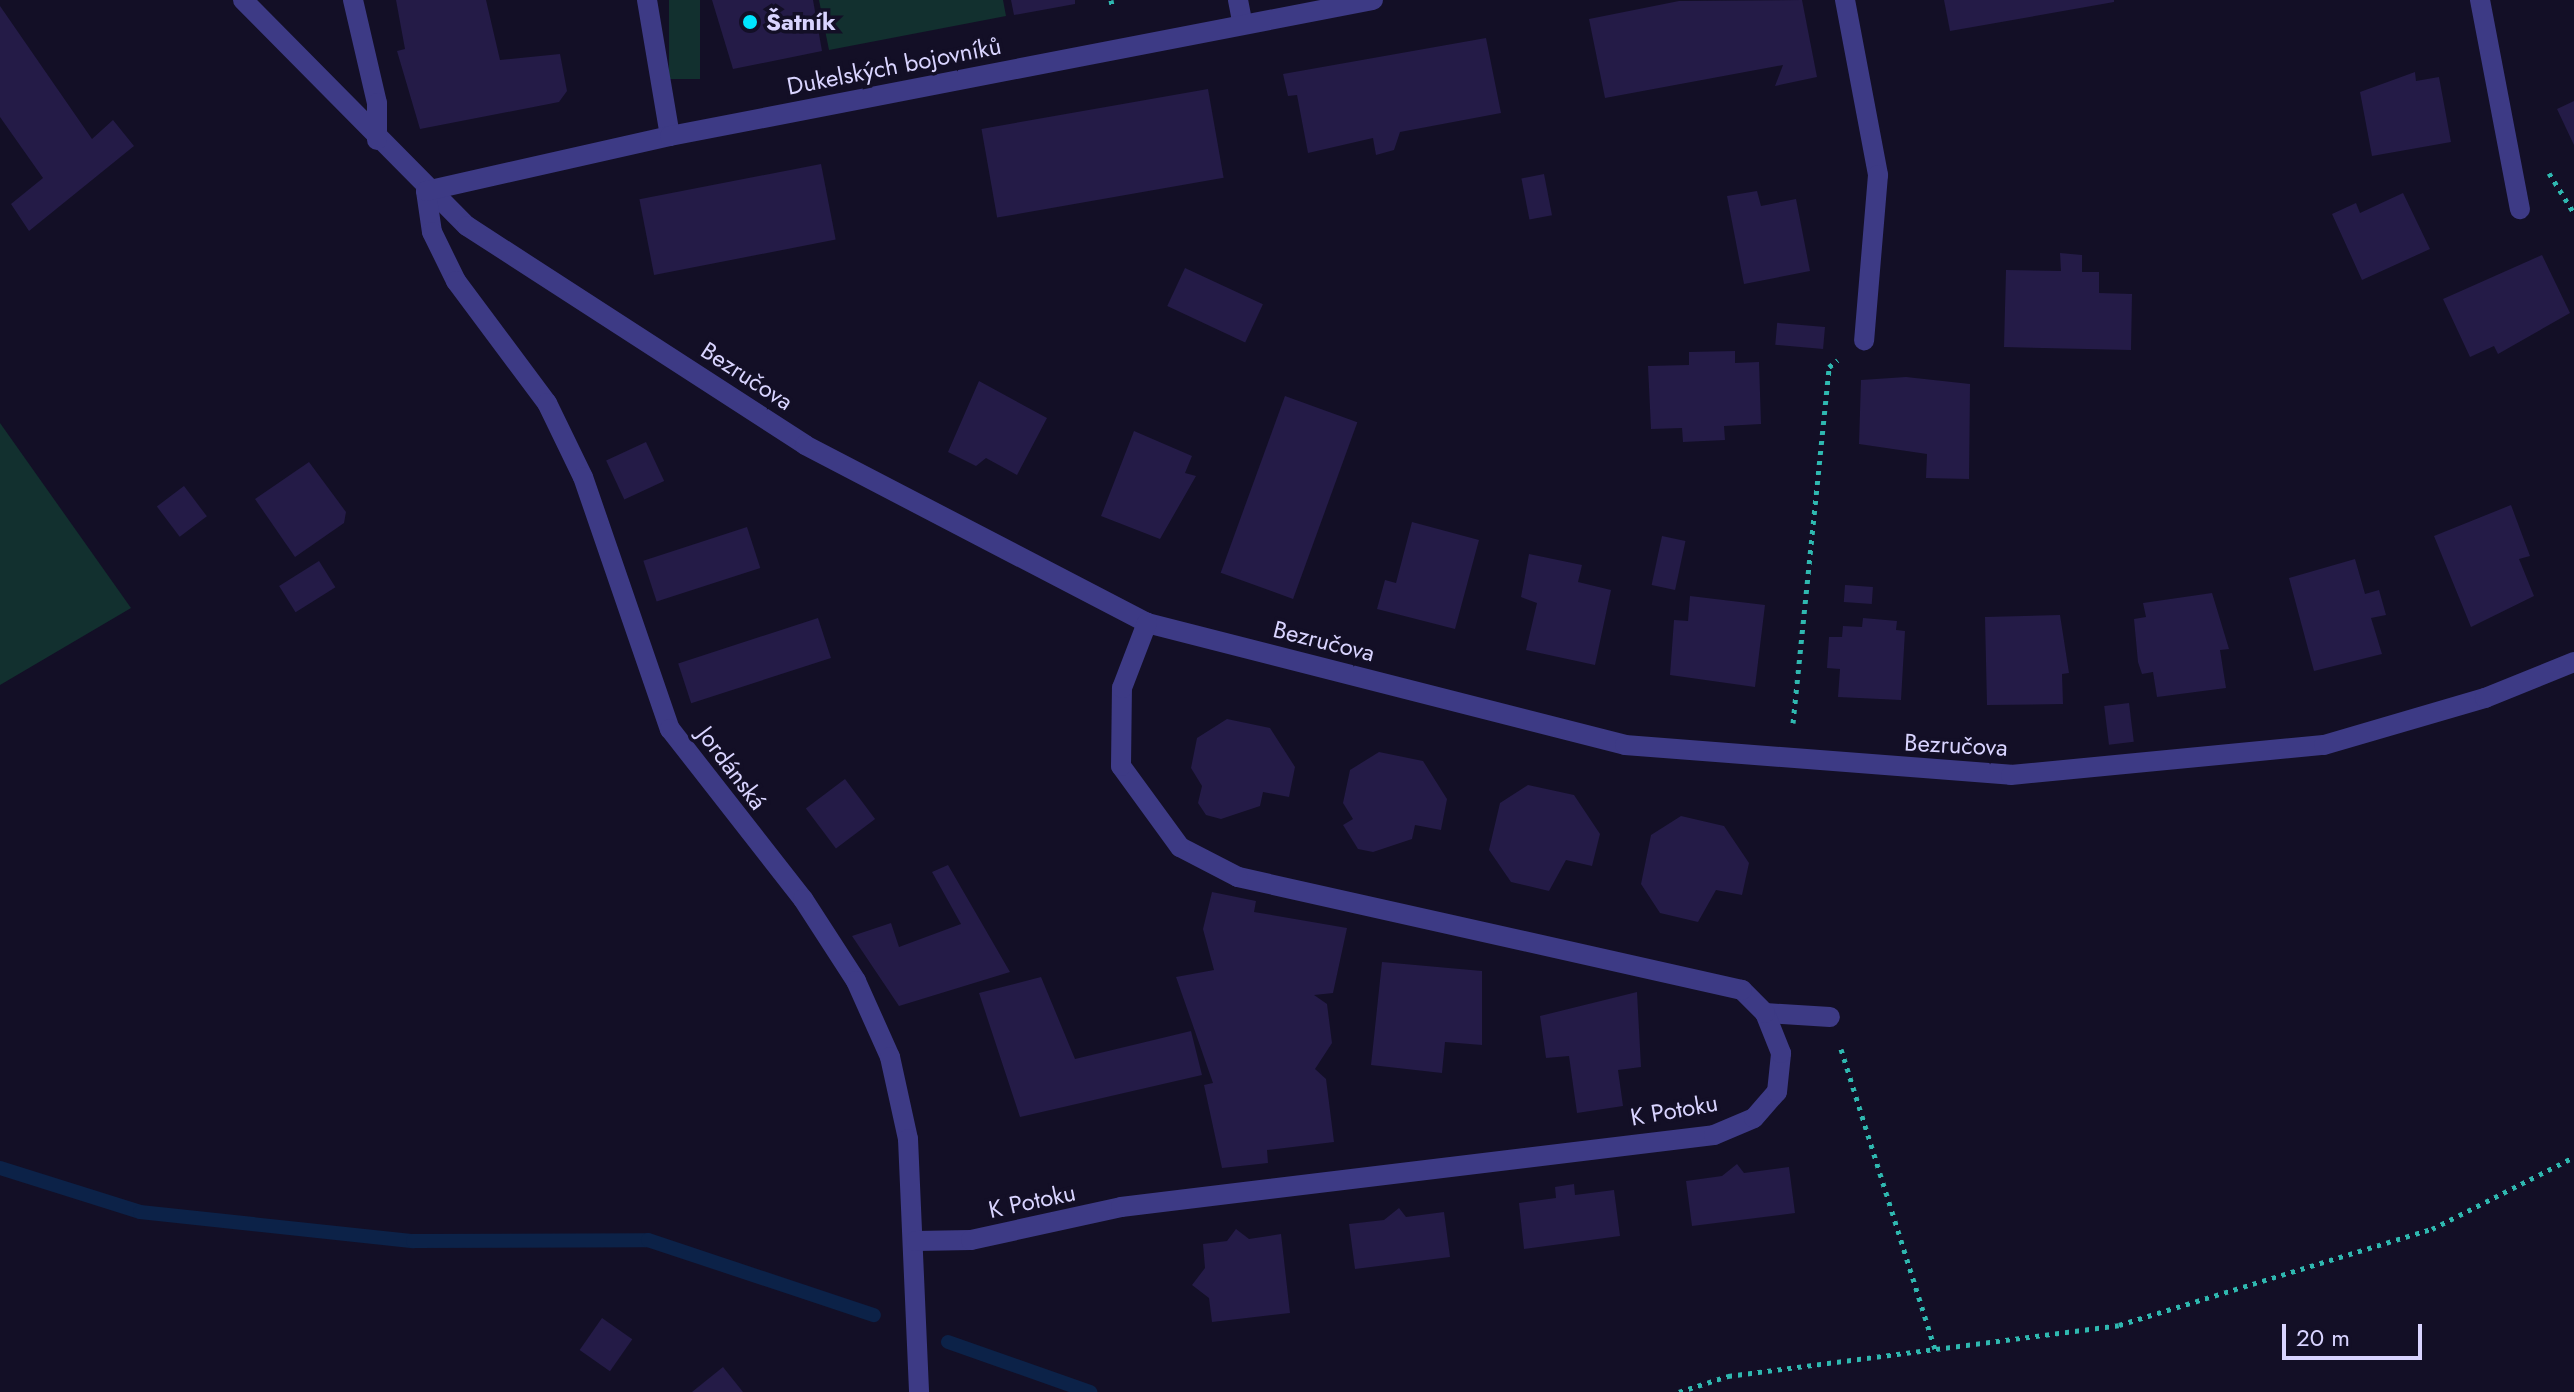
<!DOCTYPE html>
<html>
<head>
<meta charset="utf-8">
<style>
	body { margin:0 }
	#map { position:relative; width:2574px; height:1392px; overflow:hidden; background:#130f26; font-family:Jost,sans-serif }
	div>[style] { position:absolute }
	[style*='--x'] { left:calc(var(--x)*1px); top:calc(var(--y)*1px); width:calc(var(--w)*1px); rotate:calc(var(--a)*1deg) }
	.green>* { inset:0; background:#12302f; transform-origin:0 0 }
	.stream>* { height:14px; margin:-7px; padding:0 7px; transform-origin:7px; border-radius:7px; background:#0c2248 }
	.building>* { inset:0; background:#241b47; transform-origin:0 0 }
	.path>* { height:5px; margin-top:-2.5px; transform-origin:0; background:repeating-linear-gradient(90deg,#2fb8b0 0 4px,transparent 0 10px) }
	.minor>* { height:20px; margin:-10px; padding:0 10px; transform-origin:10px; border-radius:10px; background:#3d3a85 }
	.dots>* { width:22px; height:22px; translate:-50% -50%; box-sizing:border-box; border:4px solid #130f26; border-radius:50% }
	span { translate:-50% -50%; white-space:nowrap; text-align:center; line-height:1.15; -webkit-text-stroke:7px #130f26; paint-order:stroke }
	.poi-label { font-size:24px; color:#d9d4ff; font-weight:700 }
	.left { translate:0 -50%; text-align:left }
	.street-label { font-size:24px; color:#d9d4ff }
	.scale { position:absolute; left:2282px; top:1324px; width:140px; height:36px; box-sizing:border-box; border:4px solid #d9d4ff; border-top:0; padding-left:10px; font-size:24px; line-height:28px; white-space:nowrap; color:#d9d4ff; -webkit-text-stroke:6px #130f26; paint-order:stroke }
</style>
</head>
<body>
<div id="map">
	<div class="green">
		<div style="left:669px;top:0;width:31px;height:79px"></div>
		<div style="clip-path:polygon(819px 0,1003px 0,1006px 16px,829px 50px)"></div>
		<div style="clip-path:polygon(0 423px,131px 608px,0 685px)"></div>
	</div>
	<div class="stream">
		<div style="--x:0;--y:1168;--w:147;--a:17.4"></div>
		<div style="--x:140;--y:1212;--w:275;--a:6.1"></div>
		<div style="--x:413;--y:1241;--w:235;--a:-0.2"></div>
		<div style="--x:648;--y:1240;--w:238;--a:18.4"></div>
		<div style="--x:948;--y:1342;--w:151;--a:19.4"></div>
	</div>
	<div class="building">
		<div style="clip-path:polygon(396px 0,486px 0,500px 60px,560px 54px,567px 91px,559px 102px,420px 129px,397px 51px,405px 49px)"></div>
		<div style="clip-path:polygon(712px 0,813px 0,822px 51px,733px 69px)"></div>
		<div style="clip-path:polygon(1011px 0,1075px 0,1075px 4px,1014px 15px)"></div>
		<div style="clip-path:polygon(1802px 0,1817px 77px,1775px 86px,1783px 65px,1605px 98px,1589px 19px,1679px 1px)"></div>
		<div style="clip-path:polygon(1944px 0,2114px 0,2114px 2px,1950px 31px)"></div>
		<div style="clip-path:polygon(0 6px,92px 139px,113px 120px,134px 146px,29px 231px,11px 204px,43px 178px,0 117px)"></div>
		<div style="clip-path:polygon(1486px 38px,1501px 113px,1400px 132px,1394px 150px,1376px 155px,1373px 138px,1308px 153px,1297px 95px,1288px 96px,1283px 74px)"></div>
		<div style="clip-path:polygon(2415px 72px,2416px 81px,2439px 77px,2451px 142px,2372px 156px,2360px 92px)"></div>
		<div style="left:1208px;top:89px;width:90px;height:230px;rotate:80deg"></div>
		<div style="clip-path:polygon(2574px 101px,2574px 145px,2557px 109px)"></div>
		<div style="left:821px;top:164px;width:77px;height:185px;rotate:79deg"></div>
		<div style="left:1544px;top:174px;width:42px;height:23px;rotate:79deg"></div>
		<div style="clip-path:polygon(1757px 191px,1761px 206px,1796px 199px,1810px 271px,1744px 284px,1727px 196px)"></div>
		<div style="clip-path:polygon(2403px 193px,2430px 249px,2362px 280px,2332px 214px,2356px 203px,2360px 213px)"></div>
		<div style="clip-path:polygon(2060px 253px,2082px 255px,2082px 272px,2099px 272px,2099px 293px,2132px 294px,2131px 350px,2004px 347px,2006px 270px,2061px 271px)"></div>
		<div style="clip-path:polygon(2542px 255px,2570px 313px,2498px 354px,2494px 346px,2470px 357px,2443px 299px)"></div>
		<div style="left:1185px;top:268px;width:86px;height:42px;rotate:25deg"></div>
		<div style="left:1825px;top:327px;width:22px;height:48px;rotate:95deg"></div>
		<div style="clip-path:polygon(1735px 351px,1735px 363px,1759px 362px,1761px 424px,1724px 426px,1725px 440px,1683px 442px,1682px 428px,1651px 429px,1648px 366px,1689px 365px,1689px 352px)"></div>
		<div style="clip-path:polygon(1906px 377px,1970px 384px,1969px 479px,1926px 478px,1927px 454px,1859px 444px,1861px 380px)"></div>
		<div style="clip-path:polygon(979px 381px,1047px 418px,1017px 475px,986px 458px,976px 466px,948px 452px)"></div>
		<div style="left:1285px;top:396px;width:77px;height:188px;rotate:20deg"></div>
		<div style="clip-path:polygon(1134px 431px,1192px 456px,1185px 473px,1196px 476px,1160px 539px,1101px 516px)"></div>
		<div style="left:646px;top:442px;width:43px;height:44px;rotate:65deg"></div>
		<div style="clip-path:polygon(309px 462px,346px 512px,344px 523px,295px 557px,255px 499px)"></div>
		<div style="left:184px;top:486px;width:38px;height:34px;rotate:53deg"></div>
		<div style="clip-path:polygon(2511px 505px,2530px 556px,2519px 559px,2534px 596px,2471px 627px,2434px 536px)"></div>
		<div style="clip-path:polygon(1412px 522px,1479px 540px,1455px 629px,1377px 609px,1385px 580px,1396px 583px)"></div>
		<div style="left:747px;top:527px;width:43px;height:109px;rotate:72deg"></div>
		<div style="left:1662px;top:536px;width:24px;height:50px;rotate:12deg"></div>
		<div style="clip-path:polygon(1529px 554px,1582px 565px,1578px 582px,1611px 590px,1595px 665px,1526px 650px,1537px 603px,1521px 597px)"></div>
		<div style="clip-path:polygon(2355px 559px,2365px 594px,2379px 590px,2386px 615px,2371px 618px,2382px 654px,2314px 671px,2289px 578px)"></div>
		<div style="left:319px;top:561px;width:31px;height:47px;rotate:58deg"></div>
		<div style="left:1845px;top:585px;width:28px;height:17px;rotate:4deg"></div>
		<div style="clip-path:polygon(2212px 593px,2229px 649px,2220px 650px,2226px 688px,2157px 697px,2153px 672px,2142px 674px,2138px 662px,2134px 619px,2146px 617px,2143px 603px)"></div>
		<div style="clip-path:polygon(1690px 596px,1765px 605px,1755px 687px,1670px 675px,1674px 620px,1688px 621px)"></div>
		<div style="clip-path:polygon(2060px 615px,2069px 673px,2062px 674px,2063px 704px,1987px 705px,1985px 617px)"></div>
		<div style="left:818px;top:618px;width:42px;height:147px;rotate:72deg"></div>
		<div style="clip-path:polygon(1863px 618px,1897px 621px,1896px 630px,1905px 631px,1901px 700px,1838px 697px,1840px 669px,1827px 668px,1829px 637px,1842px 637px,1843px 626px,1862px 627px)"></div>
		<div style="left:2129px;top:703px;width:39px;height:25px;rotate:83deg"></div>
		<div style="clip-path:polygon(1227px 719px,1270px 728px,1295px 767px,1289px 797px,1263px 792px,1260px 806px,1221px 819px,1206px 815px,1198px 803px,1202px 786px,1191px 768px,1197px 738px)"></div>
		<div style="clip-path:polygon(1379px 752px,1423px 761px,1447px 799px,1441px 830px,1415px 825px,1412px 839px,1373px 852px,1358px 849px,1343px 825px,1353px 819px,1343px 803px,1350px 770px)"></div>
		<div style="left:845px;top:779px;width:50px;height:49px;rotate:53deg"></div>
		<div style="clip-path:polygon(1528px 785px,1574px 795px,1600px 834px,1592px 866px,1566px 860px,1549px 891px,1511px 882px,1489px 850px,1500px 803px)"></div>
		<div style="clip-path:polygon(1681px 816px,1724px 826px,1749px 863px,1742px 895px,1716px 890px,1698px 922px,1660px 913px,1641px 884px,1651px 835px)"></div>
		<div style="clip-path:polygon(948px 865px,1010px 972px,899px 1006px,852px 936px,891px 923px,899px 947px,961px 924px,932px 872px)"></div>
		<div style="clip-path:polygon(1212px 892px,1256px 901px,1254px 912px,1347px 928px,1333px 993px,1314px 995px,1327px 1004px,1332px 1043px,1315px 1069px,1326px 1079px,1334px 1142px,1267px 1150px,1268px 1163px,1222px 1168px,1204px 1085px,1213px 1083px,1176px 977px,1214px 970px,1203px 929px)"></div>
		<div style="clip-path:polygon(1382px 962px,1482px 971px,1482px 1045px,1445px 1042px,1442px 1073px,1371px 1065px)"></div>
		<div style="clip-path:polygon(1041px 977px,1075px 1059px,1191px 1031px,1202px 1075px,1020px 1117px,979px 993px)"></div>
		<div style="clip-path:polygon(1637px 992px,1641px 1067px,1618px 1070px,1623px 1106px,1577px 1113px,1569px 1056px,1546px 1058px,1540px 1016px)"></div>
		<div style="clip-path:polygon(1737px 1164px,1744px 1173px,1789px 1167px,1795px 1213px,1692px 1226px,1686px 1181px,1722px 1176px)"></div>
		<div style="clip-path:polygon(1574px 1184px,1575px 1195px,1614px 1190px,1620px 1236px,1524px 1249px,1519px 1203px,1556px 1198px,1555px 1187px)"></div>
		<div style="clip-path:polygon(1399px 1208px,1406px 1217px,1444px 1212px,1450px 1257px,1355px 1269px,1349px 1224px,1384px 1220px)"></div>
		<div style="clip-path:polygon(1236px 1229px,1249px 1239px,1281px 1234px,1290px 1313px,1212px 1322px,1209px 1298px,1192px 1285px,1205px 1268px,1203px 1244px,1227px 1241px)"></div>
		<div style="left:602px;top:1318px;width:37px;height:39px;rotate:35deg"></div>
		<div style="clip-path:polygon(723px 1367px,743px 1392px,692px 1392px)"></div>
	</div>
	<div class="path">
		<div style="--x:1111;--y:0;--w:5;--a:79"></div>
		<div style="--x:2549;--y:173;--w:47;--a:58"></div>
		<div style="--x:1793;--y:723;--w:358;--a:-84.2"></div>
		<div style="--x:1829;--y:367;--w:11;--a:-38"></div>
		<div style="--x:1841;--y:1049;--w:314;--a:72.6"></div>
		<div style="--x:1679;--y:1392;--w:52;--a:-18.1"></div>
		<div style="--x:1728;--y:1376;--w:394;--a:-7.4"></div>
		<div style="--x:2119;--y:1325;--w:327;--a:-17.1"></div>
		<div style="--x:2432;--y:1229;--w:159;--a:-26.9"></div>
	</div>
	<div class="minor">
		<div style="--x:243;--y:0;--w:318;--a:45.3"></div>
		<div style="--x:467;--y:226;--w:403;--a:32.9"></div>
		<div style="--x:805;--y:445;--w:386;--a:27.5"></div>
		<div style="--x:1147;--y:623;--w:493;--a:14.3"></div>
		<div style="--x:1625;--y:745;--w:387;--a:4.4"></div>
		<div style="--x:2011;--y:775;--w:314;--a:-5.5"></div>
		<div style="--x:2324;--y:745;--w:168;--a:-16.3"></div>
		<div style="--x:2485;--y:698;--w:96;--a:-22"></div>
		<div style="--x:353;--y:0;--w:106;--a:76.9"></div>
		<div style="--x:377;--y:103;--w:37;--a:90"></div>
		<div style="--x:647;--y:0;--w:138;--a:80.4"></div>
		<div style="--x:1238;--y:0;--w:25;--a:79"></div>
		<div style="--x:1845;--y:0;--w:178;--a:79.3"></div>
		<div style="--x:1878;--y:175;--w:166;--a:94.8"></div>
		<div style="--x:2480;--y:0;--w:213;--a:79.2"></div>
		<div style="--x:426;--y:191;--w:41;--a:81.7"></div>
		<div style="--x:432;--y:232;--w:55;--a:63.9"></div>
		<div style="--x:456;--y:281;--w:152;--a:53.3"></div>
		<div style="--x:547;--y:403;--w:82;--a:64.1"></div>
		<div style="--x:583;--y:477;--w:267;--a:71"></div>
		<div style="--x:670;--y:729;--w:216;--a:52"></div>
		<div style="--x:803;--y:899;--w:98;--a:57.1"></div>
		<div style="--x:856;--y:981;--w:83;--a:65.9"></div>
		<div style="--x:890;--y:1057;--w:84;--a:77.6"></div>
		<div style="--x:908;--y:1139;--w:253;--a:87.5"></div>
		<div style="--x:426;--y:191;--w:250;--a:-12.7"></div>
		<div style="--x:670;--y:136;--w:716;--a:-10.95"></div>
		<div style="--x:1765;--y:1013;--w:65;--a:3.5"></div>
		<div style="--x:916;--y:1241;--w:55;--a:-1"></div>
		<div style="--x:971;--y:1240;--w:154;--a:-12.4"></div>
		<div style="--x:1121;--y:1207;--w:597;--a:-6.92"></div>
		<div style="--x:1714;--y:1135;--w:43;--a:-23"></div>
		<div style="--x:1754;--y:1118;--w:35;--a:-49"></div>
		<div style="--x:1777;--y:1092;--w:39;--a:-84"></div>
		<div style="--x:1781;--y:1053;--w:43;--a:-111.8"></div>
		<div style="--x:1765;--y:1013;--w:33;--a:-135"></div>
		<div style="--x:1742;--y:990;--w:517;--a:-167.36"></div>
		<div style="--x:1238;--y:877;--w:65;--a:-152.7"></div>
		<div style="--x:1180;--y:847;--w:100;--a:-126.1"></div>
		<div style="--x:1121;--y:766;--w:78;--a:-89.3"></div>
		<div style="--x:1122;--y:688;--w:70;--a:-69"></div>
	</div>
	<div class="dots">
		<div style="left:750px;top:22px;background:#00e5ff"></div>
	</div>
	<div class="poi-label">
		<span class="left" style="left:766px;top:22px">Šatník</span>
	</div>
	<div class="street-label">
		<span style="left:894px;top:66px;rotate:-11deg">Dukelských bojovníků</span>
		<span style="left:747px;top:376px;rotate:33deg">Bezručova</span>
		<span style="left:1324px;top:641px;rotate:14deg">Bezručova</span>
		<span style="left:1956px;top:745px;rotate:3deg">Bezručova</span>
		<span style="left:732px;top:768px;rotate:53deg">Jordánská</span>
		<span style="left:1674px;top:1110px;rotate:-10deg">K Potoku</span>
		<span style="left:1032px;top:1201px;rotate:-12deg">K Potoku</span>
	</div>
	<div class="scale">20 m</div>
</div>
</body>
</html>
